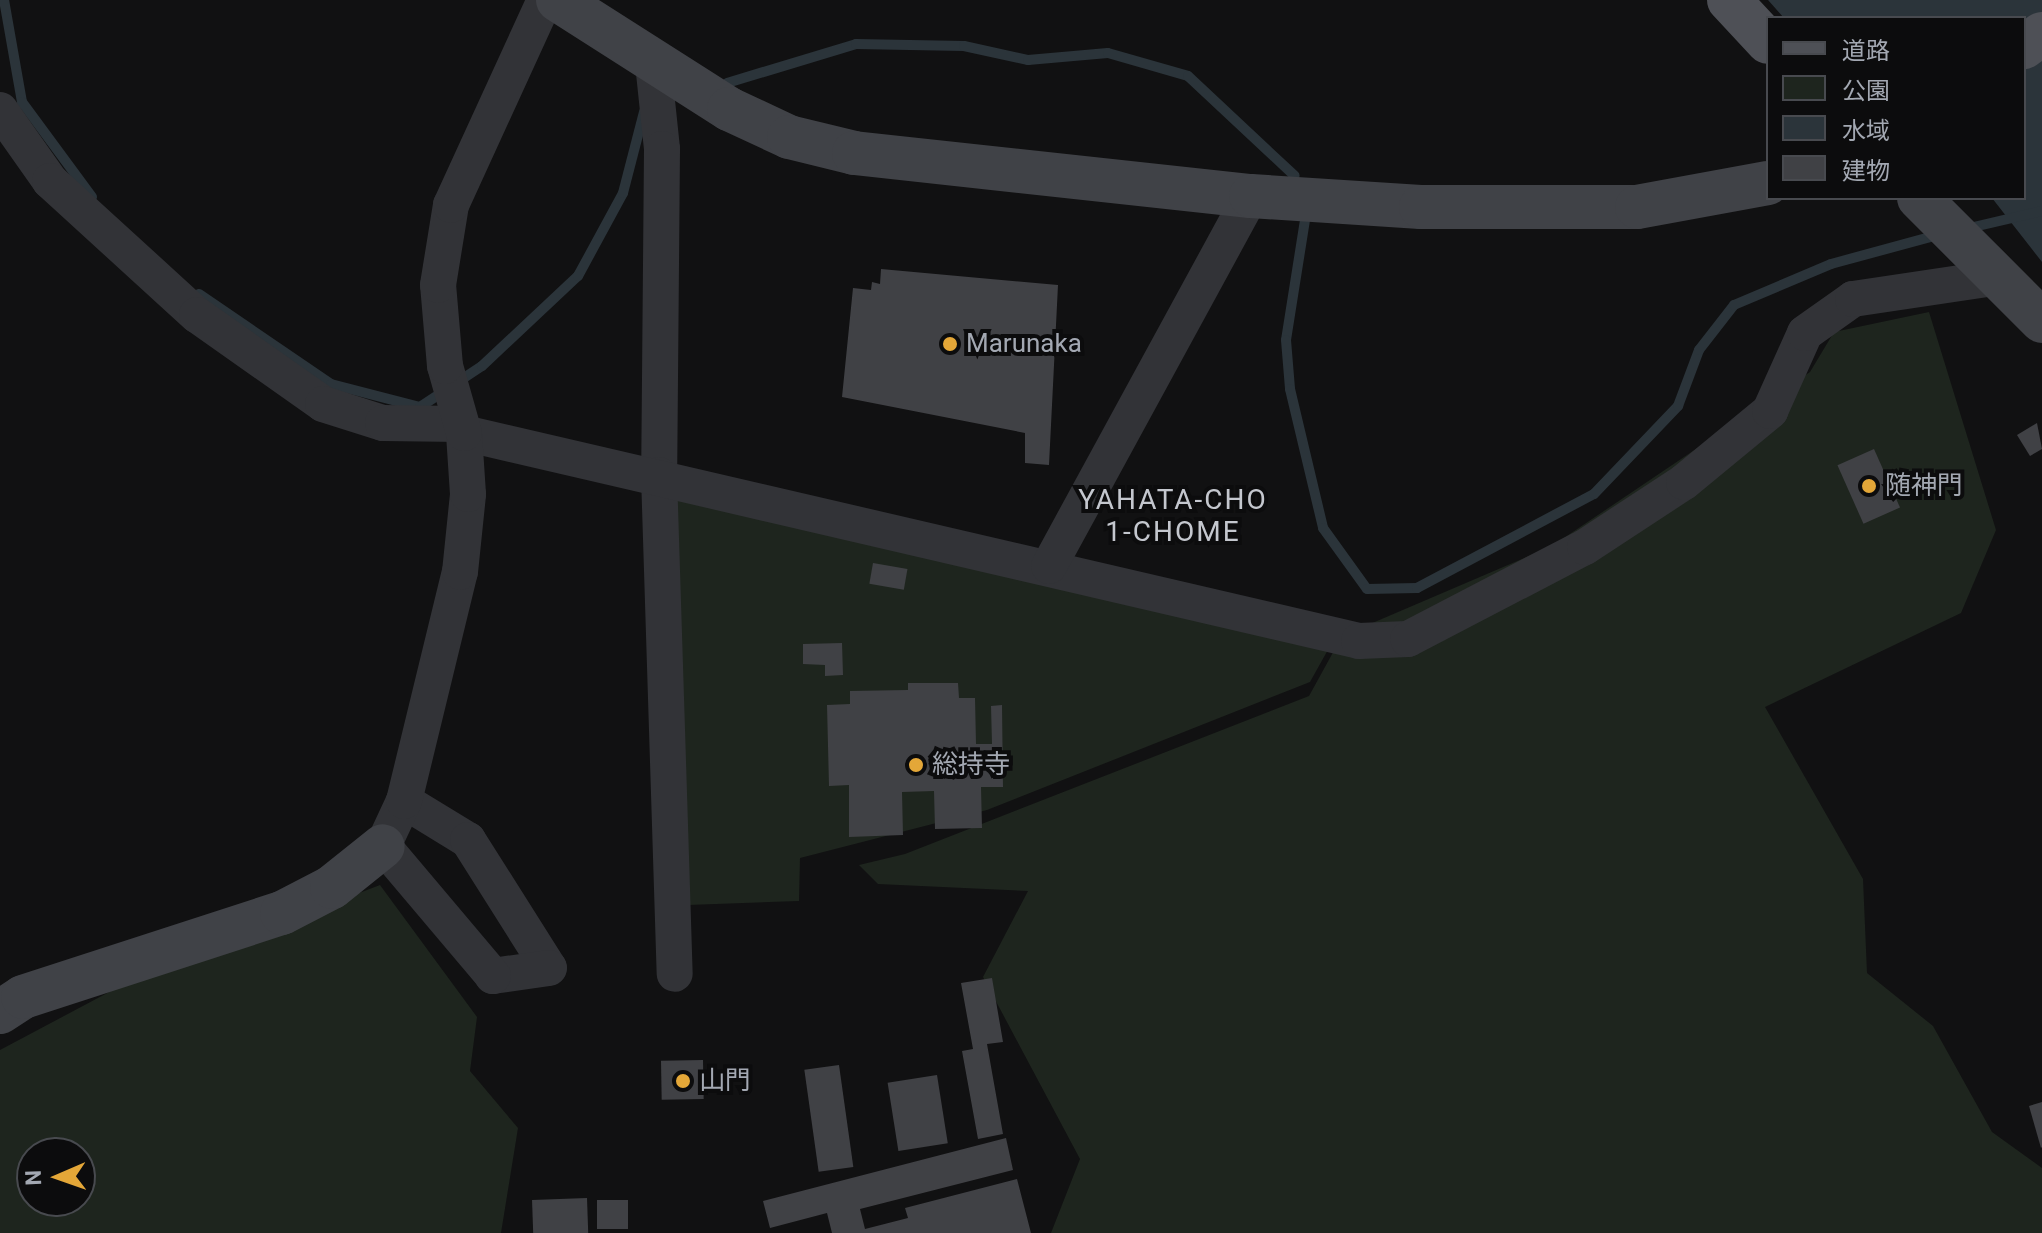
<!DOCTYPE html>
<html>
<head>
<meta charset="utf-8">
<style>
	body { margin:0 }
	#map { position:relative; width:2042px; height:1233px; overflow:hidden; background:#111112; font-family:Roboto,"Noto Sans JP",sans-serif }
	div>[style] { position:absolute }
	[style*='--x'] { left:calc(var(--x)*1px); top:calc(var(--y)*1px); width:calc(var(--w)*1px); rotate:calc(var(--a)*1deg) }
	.green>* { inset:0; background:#1e251e }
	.water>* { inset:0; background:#2b343a }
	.stream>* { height:10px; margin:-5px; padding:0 5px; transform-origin:5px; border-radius:5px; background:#2b343a }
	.building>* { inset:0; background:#404145; transform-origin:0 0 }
	.street>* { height:36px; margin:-18px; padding:0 18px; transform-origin:18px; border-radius:18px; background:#323337 }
	.secondary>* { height:44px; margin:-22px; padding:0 22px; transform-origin:22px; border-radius:22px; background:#404247 }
	.primary>* { height:44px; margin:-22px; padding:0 22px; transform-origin:22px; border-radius:22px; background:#4e5056 }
	.dots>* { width:22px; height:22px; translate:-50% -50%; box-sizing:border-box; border:4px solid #0c0c0d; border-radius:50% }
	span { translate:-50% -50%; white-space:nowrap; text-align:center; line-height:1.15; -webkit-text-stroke:8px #0c0c0d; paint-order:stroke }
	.poi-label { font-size:26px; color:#a3a8b2 }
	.left { translate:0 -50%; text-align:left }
	.neighbourhood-label { font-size:28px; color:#c4c7ce; letter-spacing:2px }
	.legend { position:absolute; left:1766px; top:16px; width:260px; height:184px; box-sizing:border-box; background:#0c0c0d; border:2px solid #484a4f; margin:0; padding:10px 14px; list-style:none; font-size:24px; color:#a3a8b2 }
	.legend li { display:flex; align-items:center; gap:16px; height:40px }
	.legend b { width:40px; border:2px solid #484a4f }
	.north { position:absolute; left:16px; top:1137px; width:80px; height:80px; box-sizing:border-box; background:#0c0c0d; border:2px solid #484a4f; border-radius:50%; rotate:268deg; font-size:22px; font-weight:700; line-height:32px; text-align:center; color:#a3a8b2 }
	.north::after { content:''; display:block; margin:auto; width:28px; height:36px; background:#e4a738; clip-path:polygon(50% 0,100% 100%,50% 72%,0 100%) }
</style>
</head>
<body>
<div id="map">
	<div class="green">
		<div style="clip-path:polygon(1929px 312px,1996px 530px,1961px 613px,1765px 707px,1863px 879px,1867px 973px,1933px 1026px,1992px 1132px,2042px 1168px,2042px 1233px,1051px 1233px,1080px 1159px,983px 977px,1028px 891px,878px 884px,859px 865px,905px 854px,1309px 696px,1342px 636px,1552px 546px,1810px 372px,1834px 332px)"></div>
		<div style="clip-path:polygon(669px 491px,1334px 639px,1310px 682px,987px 810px,800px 858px,799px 901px,688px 905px)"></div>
		<div style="clip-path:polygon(evenodd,380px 885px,477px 1017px,470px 1071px,518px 1128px,501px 1233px,0 1233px,0 1050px,128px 982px,380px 885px,32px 1153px,80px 1153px,80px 1201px,32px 1201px,32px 1153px)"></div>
	</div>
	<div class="water">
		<div style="clip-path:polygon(1768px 0,2042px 0,2042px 262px,1992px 198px,2024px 198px,2024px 18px,1784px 18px)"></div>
	</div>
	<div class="stream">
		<div style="--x:4;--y:0;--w:104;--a:80"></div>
		<div style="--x:22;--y:102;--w:118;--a:53.6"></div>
		<div style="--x:727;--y:83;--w:135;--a:-16.8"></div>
		<div style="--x:856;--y:44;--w:108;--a:1.1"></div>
		<div style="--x:964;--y:46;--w:66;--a:12.3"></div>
		<div style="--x:1028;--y:60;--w:80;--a:-5"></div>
		<div style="--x:1108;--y:53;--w:83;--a:16"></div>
		<div style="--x:1188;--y:76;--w:146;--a:43.1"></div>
		<div style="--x:1305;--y:220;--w:121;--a:99"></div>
		<div style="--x:1286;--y:340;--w:49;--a:85.3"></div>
		<div style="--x:1290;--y:389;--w:143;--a:76.6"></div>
		<div style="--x:1323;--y:528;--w:75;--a:54.2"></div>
		<div style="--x:1367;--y:589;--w:50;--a:-1.1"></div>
		<div style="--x:1417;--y:588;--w:200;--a:-28"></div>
		<div style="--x:1594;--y:494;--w:122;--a:-46.3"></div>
		<div style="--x:1678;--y:406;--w:60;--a:-69.4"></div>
		<div style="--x:1699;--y:350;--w:57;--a:-52.1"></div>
		<div style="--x:1734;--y:305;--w:105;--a:-22.9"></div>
		<div style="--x:1831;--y:264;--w:111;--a:-15.2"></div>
		<div style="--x:1965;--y:229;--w:79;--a:-13.2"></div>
		<div style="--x:199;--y:294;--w:160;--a:34.3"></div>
		<div style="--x:331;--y:384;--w:92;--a:14.5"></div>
		<div style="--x:420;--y:407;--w:74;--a:-33.5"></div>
		<div style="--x:482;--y:366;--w:132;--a:-43.2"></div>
		<div style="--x:578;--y:276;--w:94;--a:-61.5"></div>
		<div style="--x:623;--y:193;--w:84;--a:-75.5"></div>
	</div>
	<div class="building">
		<div style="clip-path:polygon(881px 269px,1058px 285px,1049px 465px,1025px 463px,1025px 433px,842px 397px,853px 288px,871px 290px,872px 282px,880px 284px)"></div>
		<div style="clip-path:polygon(2037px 423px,2042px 449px,2030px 456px,2017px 435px)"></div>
		<div style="left:1874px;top:449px;width:64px;height:40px;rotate:66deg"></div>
		<div style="left:873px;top:563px;width:35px;height:21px;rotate:10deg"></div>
		<div style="clip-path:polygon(842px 643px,843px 675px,825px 676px,825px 665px,803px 664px,803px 644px)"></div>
		<div style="clip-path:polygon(908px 683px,958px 683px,959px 698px,975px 698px,976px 744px,992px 744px,991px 706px,1002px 705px,1003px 787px,981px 787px,982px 828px,935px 829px,934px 791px,902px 792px,903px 835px,849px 837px,849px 785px,829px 786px,827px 705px,850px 704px,850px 691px,908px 690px)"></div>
		<div style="clip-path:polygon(992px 978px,1003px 1042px,987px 1044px,1003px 1134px,978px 1139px,962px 1051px,973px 1049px,961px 983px)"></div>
		<div style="left:703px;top:1060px;width:39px;height:42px;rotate:89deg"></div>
		<div style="left:839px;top:1065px;width:103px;height:35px;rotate:82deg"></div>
		<div style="left:937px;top:1075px;width:69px;height:50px;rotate:81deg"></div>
		<div style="clip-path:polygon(2042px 1102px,2042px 1147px,2041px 1148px,2029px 1106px)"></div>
		<div style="clip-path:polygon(1006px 1138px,1013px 1170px,860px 1209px,865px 1229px,908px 1218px,905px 1208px,1017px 1179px,1031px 1233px,832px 1233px,827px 1213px,770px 1228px,763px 1201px)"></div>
		<div style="left:587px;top:1198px;width:35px;height:55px;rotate:88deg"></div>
		<div style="left:628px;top:1200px;width:29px;height:31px;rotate:90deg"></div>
	</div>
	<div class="street">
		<div style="--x:653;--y:63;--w:86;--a:84"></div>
		<div style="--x:662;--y:149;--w:326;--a:90.5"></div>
		<div style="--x:659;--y:475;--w:499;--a:88.2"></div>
		<div style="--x:0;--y:110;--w:87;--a:54.8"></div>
		<div style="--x:50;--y:181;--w:199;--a:42.4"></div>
		<div style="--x:197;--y:315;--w:154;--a:35.2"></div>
		<div style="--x:323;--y:404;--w:63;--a:17.6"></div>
		<div style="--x:383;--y:423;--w:78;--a:0.7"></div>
		<div style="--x:464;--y:433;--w:919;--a:13.08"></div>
		<div style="--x:1359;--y:641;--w:49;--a:-2.3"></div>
		<div style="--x:1408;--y:639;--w:199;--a:-27.5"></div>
		<div style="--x:1585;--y:547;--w:118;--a:-33.3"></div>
		<div style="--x:1684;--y:482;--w:112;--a:-39.5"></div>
		<div style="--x:1770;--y:411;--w:85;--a:-65.8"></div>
		<div style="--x:1805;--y:333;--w:59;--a:-35.3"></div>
		<div style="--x:1853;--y:299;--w:149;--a:-8.5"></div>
		<div style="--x:1049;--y:566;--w:422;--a:-61.4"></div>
		<div style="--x:404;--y:801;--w:75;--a:31.4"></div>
		<div style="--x:468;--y:840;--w:151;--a:57.7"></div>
		<div style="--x:549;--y:968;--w:57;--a:171.9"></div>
		<div style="--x:493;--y:976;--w:170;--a:-130.2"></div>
		<div style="--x:383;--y:846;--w:50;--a:-65"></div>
		<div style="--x:404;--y:801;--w:236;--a:-76.3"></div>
		<div style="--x:460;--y:572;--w:78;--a:-84.1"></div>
		<div style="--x:468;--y:494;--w:61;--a:-93.8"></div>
		<div style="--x:464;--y:433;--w:70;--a:-105.8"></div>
		<div style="--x:445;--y:366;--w:81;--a:-94.9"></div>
		<div style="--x:438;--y:285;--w:81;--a:-80.8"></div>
		<div style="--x:451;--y:205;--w:226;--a:-65.4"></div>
	</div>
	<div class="secondary">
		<div style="--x:558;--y:0;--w:203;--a:32.5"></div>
		<div style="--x:729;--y:109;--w:66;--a:25"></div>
		<div style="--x:789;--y:137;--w:67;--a:13.8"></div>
		<div style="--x:854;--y:153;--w:399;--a:6.2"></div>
		<div style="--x:1251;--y:196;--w:170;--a:3.7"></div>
		<div style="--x:1421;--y:207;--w:216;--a:0"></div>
		<div style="--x:1637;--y:207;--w:133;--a:-10.4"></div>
		<div style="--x:1919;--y:198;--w:174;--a:45"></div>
		<div style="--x:0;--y:1012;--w:27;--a:-33"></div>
		<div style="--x:23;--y:997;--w:272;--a:-18"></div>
		<div style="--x:282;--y:913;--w:56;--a:-27.5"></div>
		<div style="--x:332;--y:887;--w:65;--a:-38.8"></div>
	</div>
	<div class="primary">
		<div style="--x:1729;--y:0;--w:57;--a:47.1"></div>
		<div style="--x:2024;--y:47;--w:22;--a:-36"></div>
	</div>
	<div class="dots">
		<div style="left:950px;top:344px;background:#e4a738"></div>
		<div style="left:1869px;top:486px;background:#e4a738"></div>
		<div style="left:916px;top:765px;background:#e4a738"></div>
		<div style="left:683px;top:1081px;background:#e4a738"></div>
	</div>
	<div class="poi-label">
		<span class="left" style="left:966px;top:344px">Marunaka</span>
		<span class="left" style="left:1885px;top:486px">随神門</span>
		<span class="left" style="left:932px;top:765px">総持寺</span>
		<span class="left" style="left:699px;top:1081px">山門</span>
	</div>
	<div class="neighbourhood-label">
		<span style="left:1173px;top:516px">YAHATA-CHO<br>1-CHOME</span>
	</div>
	<ul class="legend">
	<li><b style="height:10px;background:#4e5056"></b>道路</li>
	<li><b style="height:22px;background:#1e251e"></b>公園</li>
	<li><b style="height:22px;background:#2b343a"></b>水域</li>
	<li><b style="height:22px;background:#404145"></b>建物</li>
	</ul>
	<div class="north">N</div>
</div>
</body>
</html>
